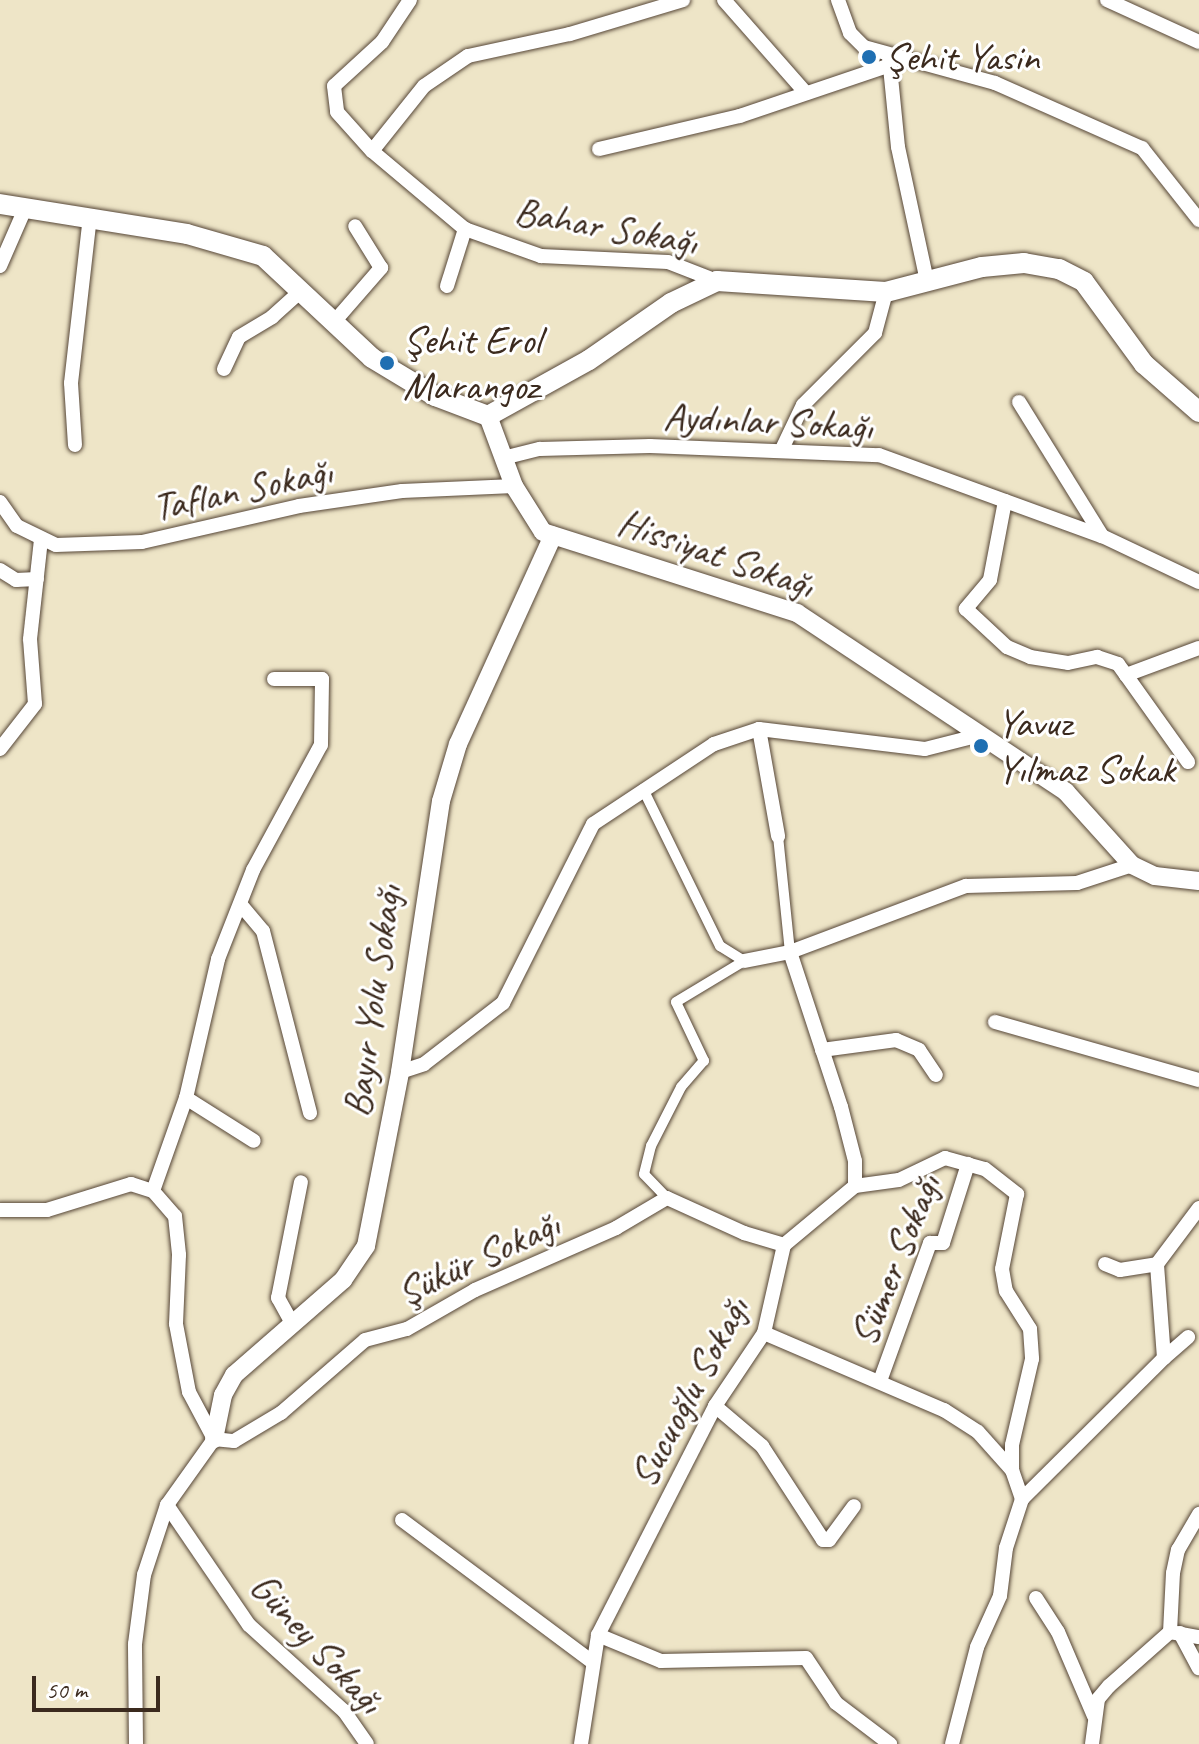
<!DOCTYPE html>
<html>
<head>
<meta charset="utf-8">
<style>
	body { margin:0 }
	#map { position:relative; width:1199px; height:1744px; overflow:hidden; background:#eee5c7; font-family:Caveat,sans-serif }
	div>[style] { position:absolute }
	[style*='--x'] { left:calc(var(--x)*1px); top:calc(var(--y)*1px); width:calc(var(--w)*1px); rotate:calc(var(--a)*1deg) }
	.roads { filter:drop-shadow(0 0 2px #564637) drop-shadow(0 0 2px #564637) }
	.pedestrian>* { height:10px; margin:-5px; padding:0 5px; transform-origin:5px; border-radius:5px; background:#fff }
	.minor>* { height:14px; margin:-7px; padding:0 7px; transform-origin:7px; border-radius:7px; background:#fff }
	.tertiary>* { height:18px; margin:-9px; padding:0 9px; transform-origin:9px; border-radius:9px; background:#fff }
	.secondary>* { height:20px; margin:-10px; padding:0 10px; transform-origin:10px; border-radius:10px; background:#fff }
	.dots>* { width:22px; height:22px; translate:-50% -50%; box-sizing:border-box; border:4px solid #fff; border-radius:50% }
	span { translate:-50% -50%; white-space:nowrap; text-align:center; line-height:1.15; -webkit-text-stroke:6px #fff; paint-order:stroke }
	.poi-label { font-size:40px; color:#3b2a1e }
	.left { translate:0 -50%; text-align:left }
	.street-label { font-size:40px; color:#3b2a1e }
	.scale { position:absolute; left:32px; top:1676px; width:128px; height:36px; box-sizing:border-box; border:4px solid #3b2a1e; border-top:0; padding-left:10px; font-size:24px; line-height:28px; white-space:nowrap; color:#3b2a1e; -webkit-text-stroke:6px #fff; paint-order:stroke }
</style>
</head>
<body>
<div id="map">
	<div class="roads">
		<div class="pedestrian">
			<div style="--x:643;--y:789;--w:175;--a:63.9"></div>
			<div style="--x:720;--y:946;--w:28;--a:32"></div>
			<div style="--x:778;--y:836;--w:117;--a:84.1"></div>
			<div style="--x:667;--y:1198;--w:33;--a:-134"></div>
			<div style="--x:644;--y:1174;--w:29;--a:-76"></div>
			<div style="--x:651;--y:1146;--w:66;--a:-63"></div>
			<div style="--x:681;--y:1087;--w:35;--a:-49"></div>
			<div style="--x:704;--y:1061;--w:65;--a:-115.4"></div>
			<div style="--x:676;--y:1002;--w:79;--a:-31.1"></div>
		</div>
		<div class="minor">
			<div style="--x:410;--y:0;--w:50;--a:123.7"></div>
			<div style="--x:382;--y:42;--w:65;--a:137.5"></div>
			<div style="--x:334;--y:86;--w:26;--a:83"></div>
			<div style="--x:337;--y:112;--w:52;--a:48.1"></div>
			<div style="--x:372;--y:151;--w:121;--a:40"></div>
			<div style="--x:465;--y:229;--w:81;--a:19.6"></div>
			<div style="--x:541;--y:256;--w:127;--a:2.7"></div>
			<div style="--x:668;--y:262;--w:53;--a:21.2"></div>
			<div style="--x:724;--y:0;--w:124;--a:48.6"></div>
			<div style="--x:838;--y:0;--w:35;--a:70"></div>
			<div style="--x:850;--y:33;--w:20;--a:45"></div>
			<div style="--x:864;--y:47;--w:136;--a:15.4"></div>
			<div style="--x:995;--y:83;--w:161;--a:23.9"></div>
			<div style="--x:1142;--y:148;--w:92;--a:51.6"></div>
			<div style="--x:1107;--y:0;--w:101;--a:24.5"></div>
			<div style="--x:889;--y:57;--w:90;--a:84.3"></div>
			<div style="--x:898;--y:147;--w:137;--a:77.8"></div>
			<div style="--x:599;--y:149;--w:145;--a:-13.2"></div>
			<div style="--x:740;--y:116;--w:156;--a:-18.7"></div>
			<div style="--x:372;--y:151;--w:83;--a:-51.3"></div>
			<div style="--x:424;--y:86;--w:53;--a:-34.3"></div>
			<div style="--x:468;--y:56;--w:104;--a:-12.2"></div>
			<div style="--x:570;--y:34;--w:118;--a:-16.7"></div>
			<div style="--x:0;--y:266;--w:60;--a:-66.4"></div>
			<div style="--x:447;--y:286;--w:60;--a:-72.5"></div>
			<div style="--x:334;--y:322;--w:72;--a:-49"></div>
			<div style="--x:381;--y:268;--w:49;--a:-121.8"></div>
			<div style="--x:224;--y:369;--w:35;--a:-65"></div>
			<div style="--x:239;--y:337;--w:39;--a:-31"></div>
			<div style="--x:272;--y:317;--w:40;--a:-42"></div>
			<div style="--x:1019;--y:402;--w:158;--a:58.2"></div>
			<div style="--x:75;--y:445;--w:62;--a:-93.7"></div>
			<div style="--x:71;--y:383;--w:167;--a:-83.5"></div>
			<div style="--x:782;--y:449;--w:49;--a:-64.5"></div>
			<div style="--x:803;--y:405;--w:102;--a:-45"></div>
			<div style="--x:875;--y:333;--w:42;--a:-75"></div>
			<div style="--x:503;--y:458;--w:38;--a:-14"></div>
			<div style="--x:540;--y:449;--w:110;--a:-1.6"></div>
			<div style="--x:650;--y:446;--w:229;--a:2.3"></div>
			<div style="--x:879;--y:455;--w:237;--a:20"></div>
			<div style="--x:1102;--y:536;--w:107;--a:25.4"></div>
			<div style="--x:1005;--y:501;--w:80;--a:100.8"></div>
			<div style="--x:990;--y:580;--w:38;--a:130"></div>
			<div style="--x:966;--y:609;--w:56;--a:42.8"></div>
			<div style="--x:1007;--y:647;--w:25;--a:23"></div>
			<div style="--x:1030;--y:657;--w:38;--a:9"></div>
			<div style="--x:1068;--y:663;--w:30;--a:-12"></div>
			<div style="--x:1097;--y:657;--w:22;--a:18"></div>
			<div style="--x:1118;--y:664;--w:14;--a:54"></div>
			<div style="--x:1126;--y:675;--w:78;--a:-20.3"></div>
			<div style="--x:0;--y:502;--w:29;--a:55"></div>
			<div style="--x:17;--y:526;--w:43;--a:26"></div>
			<div style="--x:56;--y:545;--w:86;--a:-2"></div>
			<div style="--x:142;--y:542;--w:161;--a:-12.9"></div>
			<div style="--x:299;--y:506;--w:104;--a:-8.3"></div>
			<div style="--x:402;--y:491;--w:112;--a:-2.6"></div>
			<div style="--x:0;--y:570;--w:19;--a:32"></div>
			<div style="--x:16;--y:580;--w:21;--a:-3"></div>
			<div style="--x:1126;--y:675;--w:107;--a:54.5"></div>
			<div style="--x:759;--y:729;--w:109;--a:79.9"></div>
			<div style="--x:0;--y:749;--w:57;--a:-52.1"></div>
			<div style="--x:35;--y:704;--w:65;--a:-94.4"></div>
			<div style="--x:30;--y:639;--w:101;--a:-83.7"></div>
			<div style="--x:241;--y:905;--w:34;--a:50"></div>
			<div style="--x:263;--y:931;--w:188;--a:75.5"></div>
			<div style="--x:744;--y:961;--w:47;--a:-11.1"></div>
			<div style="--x:995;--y:1022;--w:212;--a:15.9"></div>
			<div style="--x:822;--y:1050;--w:75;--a:-7.7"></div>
			<div style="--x:896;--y:1040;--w:25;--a:23"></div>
			<div style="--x:919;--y:1050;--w:30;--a:56"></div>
			<div style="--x:400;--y:1072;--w:25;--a:-18"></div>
			<div style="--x:424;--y:1064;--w:100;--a:-37.7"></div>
			<div style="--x:503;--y:1003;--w:200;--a:-63.3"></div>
			<div style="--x:593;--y:824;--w:145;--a:-33.5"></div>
			<div style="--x:714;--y:744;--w:47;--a:-18.4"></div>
			<div style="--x:759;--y:729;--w:167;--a:6.9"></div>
			<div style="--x:925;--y:749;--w:57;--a:-14.3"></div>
			<div style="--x:186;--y:1098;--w:80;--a:32.3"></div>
			<div style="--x:855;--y:1186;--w:44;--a:-7.8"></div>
			<div style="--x:899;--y:1180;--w:51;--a:-25.6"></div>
			<div style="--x:945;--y:1158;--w:41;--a:15.4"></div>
			<div style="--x:985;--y:1169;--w:41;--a:38"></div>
			<div style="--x:1017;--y:1194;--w:76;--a:101.3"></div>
			<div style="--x:1002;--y:1269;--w:22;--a:80"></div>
			<div style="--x:1006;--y:1291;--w:45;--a:57.7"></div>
			<div style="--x:1030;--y:1329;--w:30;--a:86"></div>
			<div style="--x:1032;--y:1359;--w:88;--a:103.1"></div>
			<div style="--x:1012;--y:1445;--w:25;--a:90"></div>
			<div style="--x:1012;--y:1470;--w:31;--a:71"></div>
			<div style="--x:153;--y:1191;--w:99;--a:-70.5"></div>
			<div style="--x:186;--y:1098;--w:143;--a:-77"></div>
			<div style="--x:218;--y:959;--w:96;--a:-68.5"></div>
			<div style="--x:253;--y:870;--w:142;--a:-61.5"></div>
			<div style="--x:321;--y:745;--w:66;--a:-89.1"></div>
			<div style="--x:322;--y:679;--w:48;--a:180"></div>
			<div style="--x:0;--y:1210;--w:47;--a:0"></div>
			<div style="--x:47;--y:1210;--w:88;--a:-17.2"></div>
			<div style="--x:131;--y:1184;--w:23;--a:18"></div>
			<div style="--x:153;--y:1191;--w:33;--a:49"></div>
			<div style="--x:175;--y:1216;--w:39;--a:84"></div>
			<div style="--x:179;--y:1255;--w:69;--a:92.5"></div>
			<div style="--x:176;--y:1324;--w:69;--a:79.2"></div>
			<div style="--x:189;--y:1392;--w:53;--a:62"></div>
			<div style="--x:1105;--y:1264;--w:16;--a:22"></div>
			<div style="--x:1120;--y:1270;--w:37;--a:-9"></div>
			<div style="--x:292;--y:1323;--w:29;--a:-119"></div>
			<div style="--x:278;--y:1298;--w:118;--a:-78.8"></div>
			<div style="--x:764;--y:1333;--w:196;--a:23.2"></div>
			<div style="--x:944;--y:1410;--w:40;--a:32.9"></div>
			<div style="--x:978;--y:1432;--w:51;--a:48.2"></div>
			<div style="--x:1164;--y:1358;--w:32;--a:-41"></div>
			<div style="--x:880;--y:1381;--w:147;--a:-70.1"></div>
			<div style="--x:930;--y:1243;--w:13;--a:0"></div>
			<div style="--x:943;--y:1243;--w:83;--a:-72.4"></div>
			<div style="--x:715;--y:1406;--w:62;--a:40.4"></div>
			<div style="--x:762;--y:1446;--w:112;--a:57"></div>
			<div style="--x:823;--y:1540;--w:6;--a:0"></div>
			<div style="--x:829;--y:1540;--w:42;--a:-53.7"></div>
			<div style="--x:214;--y:1439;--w:20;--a:6"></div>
			<div style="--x:234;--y:1441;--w:55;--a:-30.8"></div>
			<div style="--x:281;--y:1413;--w:111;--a:-41"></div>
			<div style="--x:365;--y:1340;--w:43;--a:-14.7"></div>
			<div style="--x:407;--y:1329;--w:78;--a:-29.8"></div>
			<div style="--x:475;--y:1290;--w:154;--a:-23.7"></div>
			<div style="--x:616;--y:1228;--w:59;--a:-30.5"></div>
			<div style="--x:667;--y:1198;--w:85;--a:24.4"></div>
			<div style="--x:744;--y:1233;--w:42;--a:16.7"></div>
			<div style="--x:167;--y:1505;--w:145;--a:55.7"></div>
			<div style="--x:249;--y:1625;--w:128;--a:42.2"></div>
			<div style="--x:344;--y:1711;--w:40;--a:55.1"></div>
			<div style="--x:402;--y:1520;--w:236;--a:36.7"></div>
			<div style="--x:1036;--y:1598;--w:40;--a:57.1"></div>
			<div style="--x:1058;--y:1632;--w:91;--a:66.8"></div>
			<div style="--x:1170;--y:1632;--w:59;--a:-87.1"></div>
			<div style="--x:1173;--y:1573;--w:24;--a:-78"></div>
			<div style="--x:1178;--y:1550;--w:42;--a:-59.7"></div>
			<div style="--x:1180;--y:1633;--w:40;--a:62"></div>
			<div style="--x:598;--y:1635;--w:68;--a:22.4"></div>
			<div style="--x:661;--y:1661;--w:145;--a:-1.2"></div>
			<div style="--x:806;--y:1658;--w:54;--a:56.3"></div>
			<div style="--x:836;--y:1703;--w:68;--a:37.2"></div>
			<div style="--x:136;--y:1744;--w:100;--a:-90.6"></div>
			<div style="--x:135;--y:1644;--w:70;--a:-82.6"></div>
			<div style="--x:144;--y:1575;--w:74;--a:-71.8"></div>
			<div style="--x:167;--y:1505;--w:81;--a:-54.5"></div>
			<div style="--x:581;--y:1744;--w:110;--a:-81.1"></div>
			<div style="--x:598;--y:1635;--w:257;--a:-62.9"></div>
			<div style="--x:715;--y:1406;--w:88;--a:-56.1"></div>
			<div style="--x:764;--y:1333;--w:90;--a:-77.2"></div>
			<div style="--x:784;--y:1245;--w:92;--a:-39.7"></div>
			<div style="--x:855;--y:1186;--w:25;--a:-90"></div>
			<div style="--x:855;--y:1161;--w:56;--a:-104.5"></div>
			<div style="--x:841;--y:1107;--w:163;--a:-108.2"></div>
			<div style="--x:790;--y:952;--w:188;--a:-20.6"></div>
			<div style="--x:966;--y:886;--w:111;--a:-1.5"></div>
			<div style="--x:1077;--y:883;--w:58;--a:-18.1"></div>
			<div style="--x:952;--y:1744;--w:100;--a:-75.5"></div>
			<div style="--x:977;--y:1647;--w:56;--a:-65.7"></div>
			<div style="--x:1000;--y:1596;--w:48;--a:-82.9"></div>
			<div style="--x:1006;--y:1548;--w:52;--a:-71.9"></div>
			<div style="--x:1022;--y:1499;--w:200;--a:-44.8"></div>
			<div style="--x:1164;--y:1358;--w:94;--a:-94.3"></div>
			<div style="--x:1157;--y:1264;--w:70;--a:-53.1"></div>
			<div style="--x:1092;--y:1744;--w:45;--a:-82.4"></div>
			<div style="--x:1098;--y:1699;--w:17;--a:-50"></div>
			<div style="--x:1109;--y:1686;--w:81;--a:-41.5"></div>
			<div style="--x:1170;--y:1632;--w:29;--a:10"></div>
		</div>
		<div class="tertiary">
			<div style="--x:488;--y:416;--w:75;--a:69.6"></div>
			<div style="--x:514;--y:486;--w:54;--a:57.8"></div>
			<div style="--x:543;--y:532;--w:267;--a:17.7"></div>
			<div style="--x:797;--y:613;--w:323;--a:33.6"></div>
			<div style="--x:1066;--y:792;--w:98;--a:47.9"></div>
			<div style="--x:1132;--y:865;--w:25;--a:26"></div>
			<div style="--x:1155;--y:876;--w:44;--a:6.5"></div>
			<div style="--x:214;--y:1439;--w:45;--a:-78.4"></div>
			<div style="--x:223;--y:1395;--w:23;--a:-61"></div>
			<div style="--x:234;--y:1375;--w:145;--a:-41.1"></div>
			<div style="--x:343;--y:1280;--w:41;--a:-55.9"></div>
			<div style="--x:366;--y:1246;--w:177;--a:-78.9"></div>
			<div style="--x:400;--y:1072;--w:274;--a:-81.4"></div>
			<div style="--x:441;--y:801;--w:59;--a:-73.4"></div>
			<div style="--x:458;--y:744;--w:229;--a:-65.5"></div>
		</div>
		<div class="secondary">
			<div style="--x:0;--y:204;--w:189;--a:9.1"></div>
			<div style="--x:187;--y:234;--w:79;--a:16.1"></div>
			<div style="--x:263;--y:256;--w:149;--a:43.1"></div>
			<div style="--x:372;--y:358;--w:74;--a:31.1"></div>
			<div style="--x:435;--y:396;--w:57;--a:20.7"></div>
			<div style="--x:488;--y:416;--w:115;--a:-29"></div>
			<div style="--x:589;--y:360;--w:100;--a:-34.8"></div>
			<div style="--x:671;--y:303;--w:51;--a:-25.6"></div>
			<div style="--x:717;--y:281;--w:169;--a:3.7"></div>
			<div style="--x:886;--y:292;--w:99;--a:-14.6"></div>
			<div style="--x:982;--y:267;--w:42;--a:-5.4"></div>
			<div style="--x:1024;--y:263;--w:36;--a:10"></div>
			<div style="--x:1059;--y:269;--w:28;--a:27"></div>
			<div style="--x:1084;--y:282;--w:102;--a:53.8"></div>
			<div style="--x:1144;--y:364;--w:73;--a:41.1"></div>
		</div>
	</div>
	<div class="dots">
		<div style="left:869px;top:57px;background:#1f6fb2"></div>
		<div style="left:387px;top:363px;background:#1f6fb2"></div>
		<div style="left:981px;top:746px;background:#1f6fb2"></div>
	</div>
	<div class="poi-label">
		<span class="left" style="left:885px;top:57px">Şehit Yasin</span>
		<span class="left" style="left:403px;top:363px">Şehit Erol<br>Marangoz</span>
		<span class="left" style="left:997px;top:746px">Yavuz<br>Yılmaz Sokak</span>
	</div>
	<div class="street-label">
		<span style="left:606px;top:226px;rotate:10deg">Bahar Sokağı</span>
		<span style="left:768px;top:421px;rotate:3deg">Aydınlar Sokağı</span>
		<span style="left:242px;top:489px;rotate:-12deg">Taflan Sokağı</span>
		<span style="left:716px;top:553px;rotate:19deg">Hissiyat Sokağı</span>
		<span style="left:372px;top:1001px;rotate:-82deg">Bayır Yolu Sokağı</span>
		<span style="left:478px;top:1258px;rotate:-25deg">Şükür Sokağı</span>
		<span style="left:895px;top:1260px;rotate:-68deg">Sümer Sokağı</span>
		<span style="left:689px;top:1392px;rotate:-62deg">Sucuoğlu Sokağı</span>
		<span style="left:317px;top:1643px;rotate:47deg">Güney Sokağı</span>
	</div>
	<div class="scale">50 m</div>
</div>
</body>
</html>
